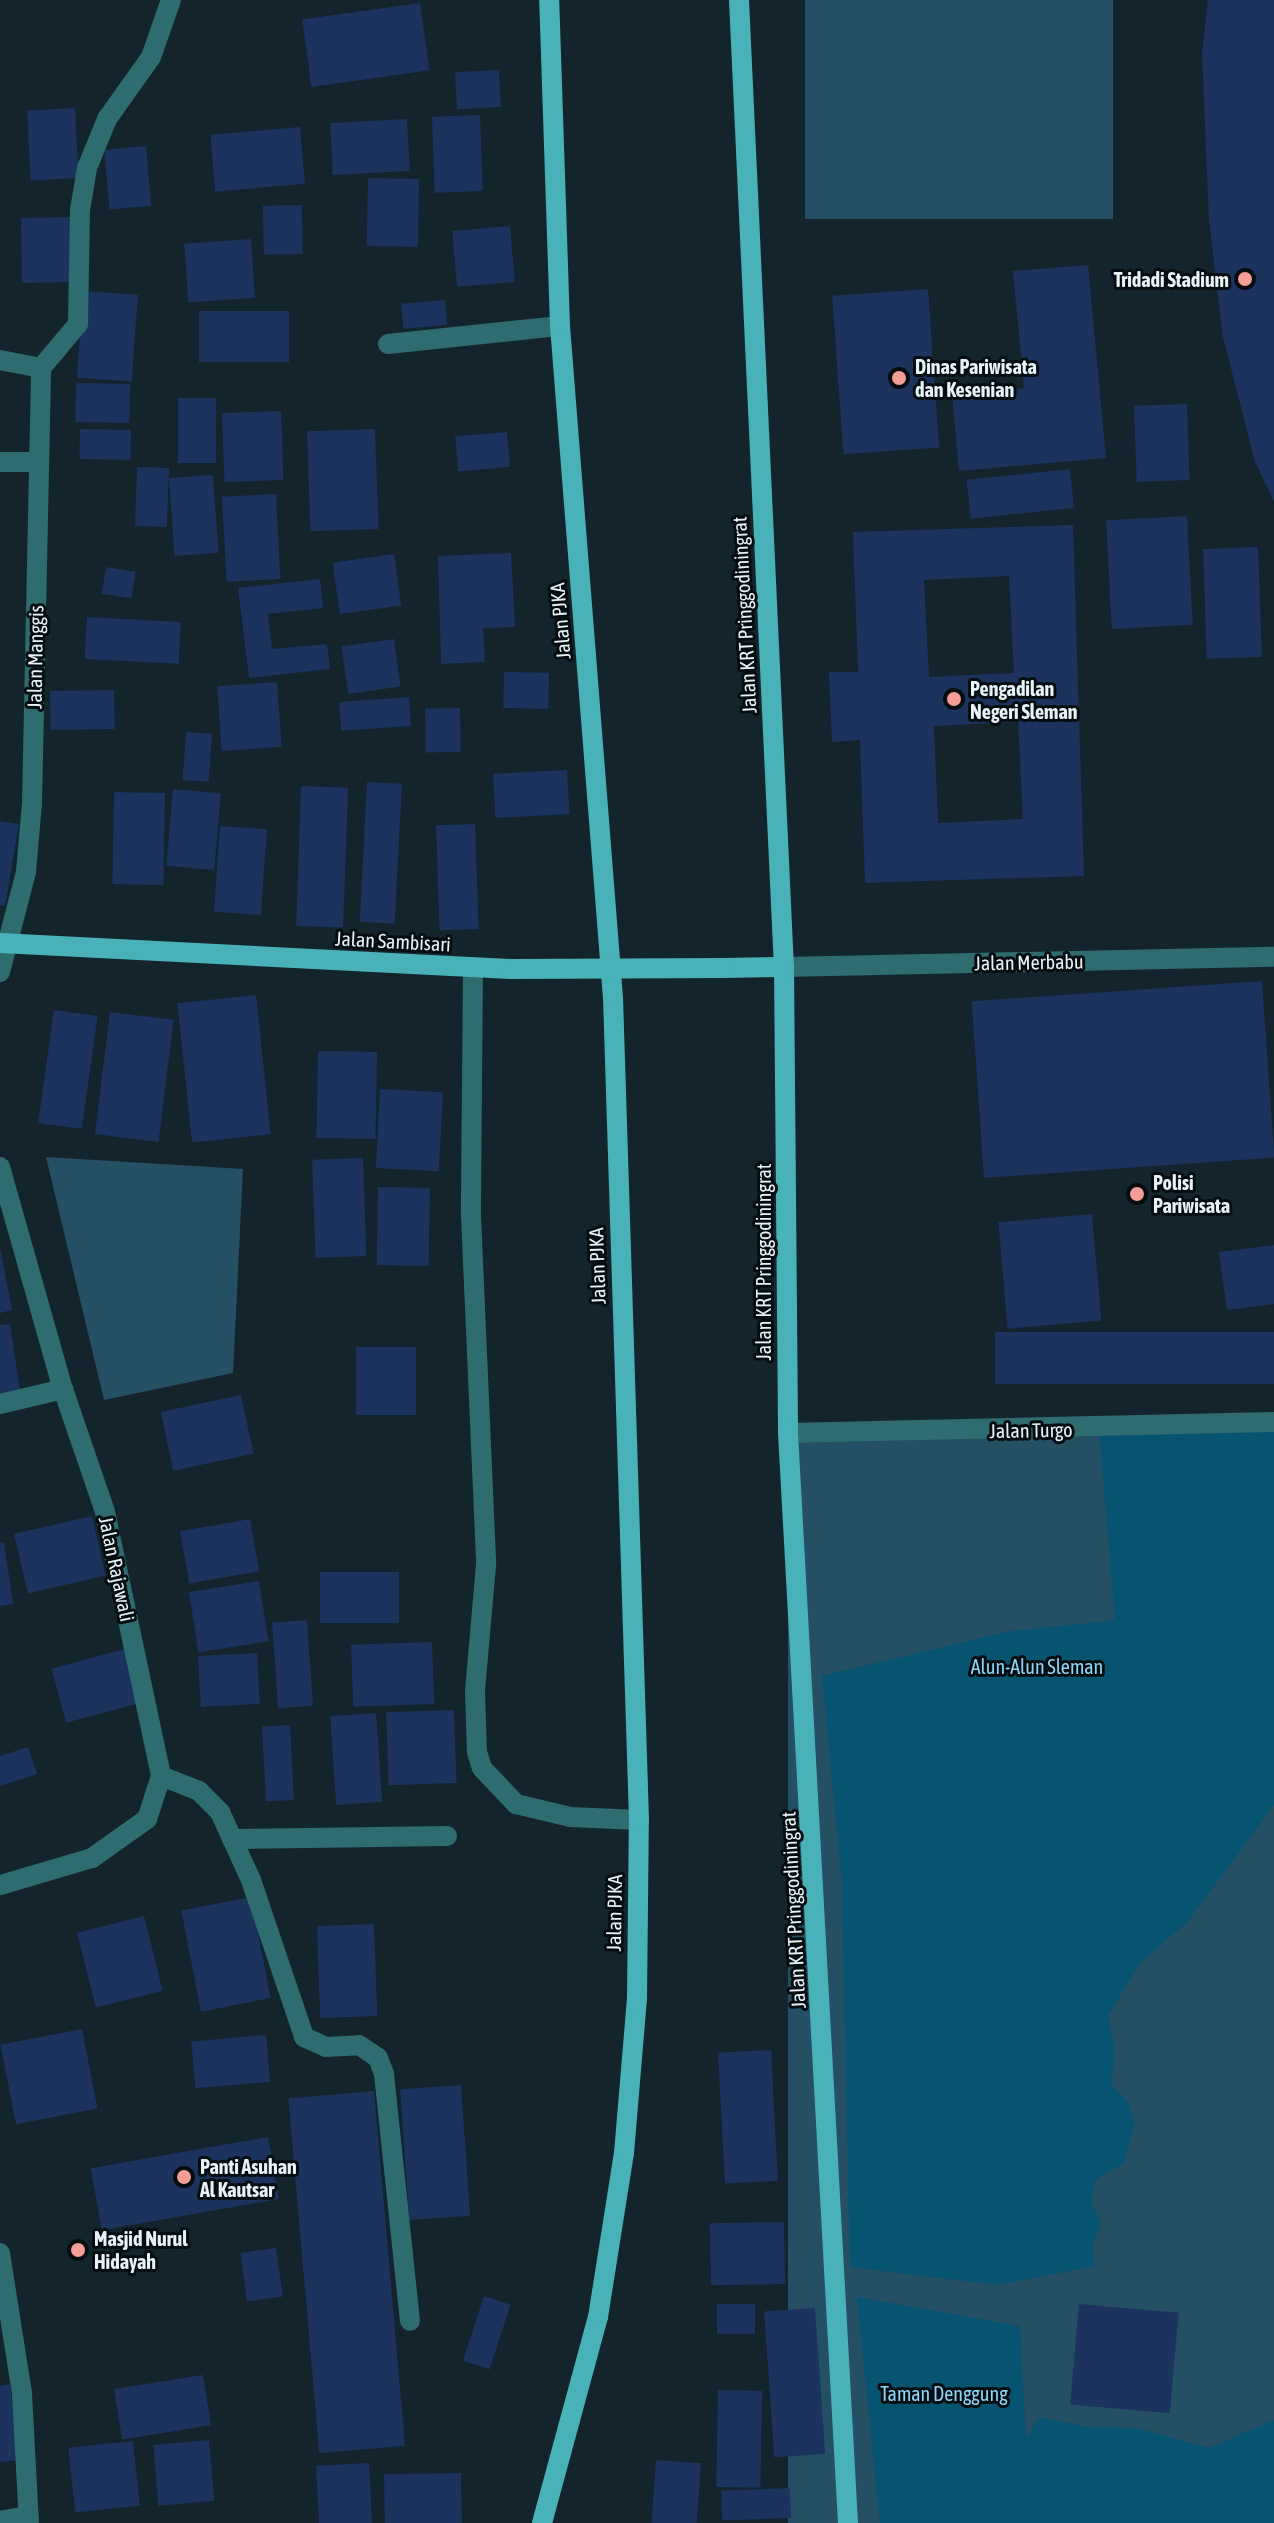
<!DOCTYPE html>
<html>
<head>
<meta charset="utf-8">
<style>
	body { margin:0 }
	#map { position:relative; width:1274px; height:2523px; overflow:hidden; background:#14242d; font-family:"Asap Condensed",sans-serif }
	div>[style] { position:absolute }
	[style*='--x'] { left:calc(var(--x)*1px); top:calc(var(--y)*1px); width:calc(var(--w)*1px); rotate:calc(var(--a)*1deg) }
	.green>* { inset:0; background:#254f63; transform-origin:0 0 }
	.forest>* { inset:0; background:#065470 }
	.building>* { inset:0; background:#1b335d; transform-origin:0 0 }
	.minor>* { height:20px; margin:-10px; padding:0 10px; transform-origin:10px; border-radius:10px; background:#2e6c6f }
	.major>* { height:20px; margin:-10px; padding:0 10px; transform-origin:10px; border-radius:10px; background:#48b2b8 }
	.major-bridge>* { height:20px; margin:-10px; padding:0 10px; transform-origin:10px; border-radius:10px; background:#48b2b8 }
	.dots>* { width:22px; height:22px; translate:-50% -50%; box-sizing:border-box; border:4px solid #060d10; border-radius:50% }
	span { translate:-50% -50%; white-space:nowrap; text-align:center; line-height:1.15; -webkit-text-stroke:6px #060d10; paint-order:stroke }
	.poi-label { font-size:20px; color:#e8f3f9; font-weight:700 }
	.right { translate:-100% -50%; text-align:right }
	.left { translate:0 -50%; text-align:left }
	.street-label { font-size:20px; color:#e8f3f9 }
	.park-label { font-size:20px; color:#8dd6fb }
</style>
</head>
<body>
<div id="map">
	<div class="green">
		<div style="left:805px;top:0;width:308px;height:219px"></div>
		<div style="clip-path:polygon(46px 1157px,243px 1169px,233px 1373px,104px 1400px)"></div>
		<div style="left:1274px;top:1423px;width:1100px;height:486px;rotate:90deg"></div>
	</div>
	<div class="forest">
		<div style="clip-path:polygon(1274px 1422px,1274px 1805px,1188px 1921px,1140px 1963px,1108px 2016px,1114px 2046px,1112px 2085px,1127px 2101px,1135px 2123px,1124px 2163px,1095px 2180px,1091px 2202px,1101px 2223px,1092px 2246px,1095px 2266px,997px 2285px,850px 2267px,842px 1882px,822px 1676px,1005px 1632px,1115px 1620px,1099px 1429px)"></div>
		<div style="clip-path:polygon(857px 2297px,1020px 2326px,1026px 2438px,1040px 2417px,1088px 2427px,1136px 2428px,1209px 2448px,1274px 2420px,1274px 2523px,880px 2523px)"></div>
	</div>
	<div class="building">
		<div style="clip-path:polygon(1208px 0,1274px 0,1274px 501px,1255px 462px,1223px 337px,1209px 221px,1202px 53px)"></div>
		<div style="left:420px;top:3px;width:68px;height:119px;rotate:82deg"></div>
		<div style="left:499px;top:70px;width:37px;height:44px;rotate:87deg"></div>
		<div style="left:75px;top:108px;width:70px;height:48px;rotate:87deg"></div>
		<div style="left:480px;top:115px;width:76px;height:48px;rotate:88deg"></div>
		<div style="left:407px;top:119px;width:52px;height:77px;rotate:87deg"></div>
		<div style="left:300px;top:127px;width:57px;height:90px;rotate:85deg"></div>
		<div style="left:146px;top:146px;width:60px;height:42px;rotate:85deg"></div>
		<div style="left:368px;top:178px;width:51px;height:68px;rotate:1deg"></div>
		<div style="left:302px;top:205px;width:49px;height:39px;rotate:89deg"></div>
		<div style="left:72px;top:217px;width:65px;height:51px;rotate:89deg"></div>
		<div style="left:510px;top:226px;width:56px;height:58px;rotate:85deg"></div>
		<div style="left:251px;top:239px;width:59px;height:67px;rotate:86deg"></div>
		<div style="clip-path:polygon(1088px 265px,1106px 458px,959px 471px,952px 394px,1024px 388px,1013px 271px)"></div>
		<div style="left:928px;top:289px;width:159px;height:96px;rotate:86deg"></div>
		<div style="left:83px;top:291px;width:55px;height:87px;rotate:4deg"></div>
		<div style="left:445px;top:300px;width:25px;height:44px;rotate:85deg"></div>
		<div style="left:199px;top:311px;width:90px;height:51px"></div>
		<div style="left:76px;top:383px;width:54px;height:39px;rotate:1deg"></div>
		<div style="left:178px;top:398px;width:38px;height:65px"></div>
		<div style="left:1187px;top:404px;width:76px;height:53px;rotate:88deg"></div>
		<div style="left:281px;top:411px;width:69px;height:59px;rotate:88deg"></div>
		<div style="left:80px;top:429px;width:51px;height:30px;rotate:1deg"></div>
		<div style="left:375px;top:429px;width:100px;height:68px;rotate:88deg"></div>
		<div style="left:507px;top:432px;width:35px;height:52px;rotate:85deg"></div>
		<div style="left:137px;top:467px;width:32px;height:59px;rotate:2deg"></div>
		<div style="left:1070px;top:469px;width:39px;height:104px;rotate:84deg"></div>
		<div style="left:213px;top:475px;width:78px;height:44px;rotate:86deg"></div>
		<div style="left:276px;top:494px;width:85px;height:54px;rotate:87deg"></div>
		<div style="left:1187px;top:516px;width:109px;height:81px;rotate:87deg"></div>
		<div style="clip-path:polygon(evenodd,1073px 525px,1084px 876px,865px 883px,860px 740px,832px 742px,829px 672px,858px 672px,853px 532px,1073px 525px,1009px 576px,1014px 673px,929px 677px,924px 580px,1009px 576px,1073px 525px,1018px 722px,1023px 819px,938px 823px,934px 726px,1018px 722px)"></div>
		<div style="left:1258px;top:547px;width:110px;height:55px;rotate:88deg"></div>
		<div style="clip-path:polygon(511px 553px,515px 627px,483px 628px,485px 662px,441px 664px,438px 556px)"></div>
		<div style="left:394px;top:554px;width:52px;height:62px;rotate:82deg"></div>
		<div style="left:106px;top:567px;width:30px;height:27px;rotate:9deg"></div>
		<div style="clip-path:polygon(320px 579px,323px 608px,268px 614px,272px 649px,327px 644px,330px 669px,249px 678px,238px 588px)"></div>
		<div style="left:87px;top:617px;width:94px;height:42px;rotate:3deg"></div>
		<div style="left:394px;top:639px;width:48px;height:53px;rotate:82deg"></div>
		<div style="left:504px;top:672px;width:45px;height:36px;rotate:1deg"></div>
		<div style="left:277px;top:682px;width:65px;height:60px;rotate:86deg"></div>
		<div style="left:114px;top:690px;width:39px;height:64px;rotate:89deg"></div>
		<div style="left:409px;top:697px;width:29px;height:70px;rotate:86deg"></div>
		<div style="left:460px;top:708px;width:44px;height:35px;rotate:89deg"></div>
		<div style="left:186px;top:732px;width:26px;height:48px;rotate:4deg"></div>
		<div style="left:567px;top:770px;width:44px;height:74px;rotate:87deg"></div>
		<div style="left:367px;top:782px;width:35px;height:140px;rotate:3deg"></div>
		<div style="left:301px;top:786px;width:47px;height:140px;rotate:2deg"></div>
		<div style="left:173px;top:789px;width:48px;height:77px;rotate:5deg"></div>
		<div style="left:114px;top:792px;width:51px;height:92px;rotate:1deg"></div>
		<div style="clip-path:polygon(0 821px,19px 824px,5px 906px,0 905px)"></div>
		<div style="left:475px;top:824px;width:105px;height:39px;rotate:88deg"></div>
		<div style="left:220px;top:826px;width:47px;height:86px;rotate:4deg"></div>
		<div style="left:1262px;top:981px;width:177px;height:291px;rotate:86deg"></div>
		<div style="left:256px;top:995px;width:140px;height:79px;rotate:84deg"></div>
		<div style="left:54px;top:1010px;width:44px;height:114px;rotate:8deg"></div>
		<div style="left:110px;top:1012px;width:64px;height:123px;rotate:7deg"></div>
		<div style="left:318px;top:1051px;width:59px;height:87px;rotate:1deg"></div>
		<div style="left:380px;top:1089px;width:63px;height:79px;rotate:3deg"></div>
		<div style="left:363px;top:1158px;width:98px;height:51px;rotate:88deg"></div>
		<div style="left:378px;top:1187px;width:52px;height:78px;rotate:1deg"></div>
		<div style="left:1092px;top:1214px;width:107px;height:94px;rotate:85deg"></div>
		<div style="clip-path:polygon(1274px 1245px,1274px 1304px,1227px 1310px,1219px 1252px)"></div>
		<div style="clip-path:polygon(0 1247px,12px 1310px,0 1313px)"></div>
		<div style="clip-path:polygon(10px 1324px,20px 1391px,0 1393px,0 1325px)"></div>
		<div style="left:1274px;top:1332px;width:52px;height:279px;rotate:90deg"></div>
		<div style="left:356px;top:1347px;width:60px;height:68px"></div>
		<div style="left:241px;top:1395px;width:60px;height:82px;rotate:78deg"></div>
		<div style="left:92px;top:1516px;width:61px;height:80px;rotate:77deg"></div>
		<div style="left:250px;top:1519px;width:53px;height:71px;rotate:80deg"></div>
		<div style="clip-path:polygon(4px 1542px,13px 1604px,0 1606px,0 1543px)"></div>
		<div style="left:320px;top:1572px;width:79px;height:51px"></div>
		<div style="left:259px;top:1581px;width:61px;height:71px;rotate:81deg"></div>
		<div style="left:307px;top:1620px;width:86px;height:35px;rotate:86deg"></div>
		<div style="left:432px;top:1642px;width:62px;height:81px;rotate:88deg"></div>
		<div style="left:125px;top:1649px;width:56px;height:76px;rotate:75deg"></div>
		<div style="left:257px;top:1653px;width:51px;height:59px;rotate:87deg"></div>
		<div style="left:454px;top:1710px;width:73px;height:68px;rotate:88deg"></div>
		<div style="left:376px;top:1713px;width:89px;height:46px;rotate:86deg"></div>
		<div style="left:290px;top:1725px;width:75px;height:28px;rotate:87deg"></div>
		<div style="clip-path:polygon(28px 1747px,37px 1774px,0 1786px,0 1756px)"></div>
		<div style="left:251px;top:1897px;width:103px;height:71px;rotate:79deg"></div>
		<div style="left:144px;top:1916px;width:77px;height:69px;rotate:76deg"></div>
		<div style="left:374px;top:1924px;width:92px;height:57px;rotate:88deg"></div>
		<div style="left:82px;top:2029px;width:81px;height:83px;rotate:79deg"></div>
		<div style="left:266px;top:2035px;width:47px;height:75px;rotate:85deg"></div>
		<div style="left:771px;top:2050px;width:131px;height:53px;rotate:87deg"></div>
		<div style="left:461px;top:2085px;width:131px;height:61px;rotate:86deg"></div>
		<div style="left:374px;top:2091px;width:356px;height:86px;rotate:85deg"></div>
		<div style="left:268px;top:2137px;width:63px;height:180px;rotate:80deg"></div>
		<div style="left:784px;top:2222px;width:62px;height:74px;rotate:89deg"></div>
		<div style="left:276px;top:2248px;width:49px;height:36px;rotate:82deg"></div>
		<div style="left:484px;top:2296px;width:28px;height:68px;rotate:18deg"></div>
		<div style="left:755px;top:2304px;width:30px;height:38px;rotate:90deg"></div>
		<div style="left:1079px;top:2304px;width:100px;height:101px;rotate:5deg"></div>
		<div style="left:815px;top:2308px;width:146px;height:51px;rotate:86deg"></div>
		<div style="left:203px;top:2375px;width:51px;height:90px;rotate:81deg"></div>
		<div style="clip-path:polygon(10px 2384px,19px 2460px,0 2462px,0 2386px)"></div>
		<div style="left:718px;top:2390px;width:44px;height:97px;rotate:1deg"></div>
		<div style="left:209px;top:2440px;width:61px;height:56px;rotate:85deg"></div>
		<div style="left:133px;top:2441px;width:65px;height:65px;rotate:84deg"></div>
		<div style="left:656px;top:2460px;width:45px;height:63px;rotate:4deg"></div>
		<div style="left:369px;top:2463px;width:60px;height:53px;rotate:87deg"></div>
		<div style="left:461px;top:2473px;width:50px;height:77px;rotate:89deg"></div>
		<div style="left:790px;top:2488px;width:30px;height:69px;rotate:88deg"></div>
	</div>
	<div class="minor">
		<div style="--x:388;--y:344;--w:173;--a:-6"></div>
		<div style="--x:0;--y:360;--w:42;--a:11"></div>
		<div style="--x:41;--y:368;--w:57;--a:-49.9"></div>
		<div style="--x:78;--y:324;--w:114;--a:-89"></div>
		<div style="--x:80;--y:210;--w:43;--a:-80.5"></div>
		<div style="--x:87;--y:168;--w:53;--a:-67.8"></div>
		<div style="--x:107;--y:119;--w:76;--a:-54.6"></div>
		<div style="--x:151;--y:57;--w:60;--a:-70.7"></div>
		<div style="--x:0;--y:462;--w:39;--a:0"></div>
		<div style="--x:784;--y:967;--w:490;--a:-1.2"></div>
		<div style="--x:473;--y:969;--w:247;--a:90.5"></div>
		<div style="--x:471;--y:1216;--w:349;--a:87.5"></div>
		<div style="--x:486;--y:1565;--w:127;--a:95"></div>
		<div style="--x:475;--y:1692;--w:60;--a:88.1"></div>
		<div style="--x:477;--y:1752;--w:17;--a:73"></div>
		<div style="--x:482;--y:1768;--w:50;--a:46.6"></div>
		<div style="--x:516;--y:1804;--w:56;--a:13.5"></div>
		<div style="--x:570;--y:1817;--w:69;--a:2.5"></div>
		<div style="--x:0;--y:972;--w:103;--a:-75.4"></div>
		<div style="--x:26;--y:872;--w:68;--a:-85"></div>
		<div style="--x:32;--y:804;--w:436;--a:-88.8"></div>
		<div style="--x:0;--y:1167;--w:231;--a:74.2"></div>
		<div style="--x:63;--y:1389;--w:130;--a:71.1"></div>
		<div style="--x:105;--y:1512;--w:270;--a:78"></div>
		<div style="--x:161;--y:1776;--w:45;--a:108"></div>
		<div style="--x:147;--y:1819;--w:67;--a:144.7"></div>
		<div style="--x:92;--y:1858;--w:96;--a:163.6"></div>
		<div style="--x:0;--y:1404;--w:65;--a:-13.4"></div>
		<div style="--x:788;--y:1433;--w:486;--a:-1.3"></div>
		<div style="--x:161;--y:1776;--w:41;--a:21.5"></div>
		<div style="--x:199;--y:1791;--w:30;--a:45"></div>
		<div style="--x:220;--y:1812;--w:75;--a:65.5"></div>
		<div style="--x:251;--y:1880;--w:166;--a:71.3"></div>
		<div style="--x:304;--y:2037;--w:24;--a:24"></div>
		<div style="--x:326;--y:2047;--w:33;--a:-3"></div>
		<div style="--x:359;--y:2045;--w:23;--a:34"></div>
		<div style="--x:378;--y:2058;--w:17;--a:69"></div>
		<div style="--x:384;--y:2074;--w:248;--a:84"></div>
		<div style="--x:232;--y:1839;--w:215;--a:-0.8"></div>
		<div style="--x:0;--y:2253;--w:143;--a:81.1"></div>
		<div style="--x:22;--y:2394;--w:129;--a:86.9"></div>
		<div style="--x:0;--y:2521;--w:29;--a:-10"></div>
	</div>
	<div class="major">
		<div style="--x:739;--y:0;--w:968;--a:87.34"></div>
		<div style="--x:784;--y:967;--w:466;--a:89.5"></div>
		<div style="--x:788;--y:1433;--w:1092;--a:86.85"></div>
		<div style="--x:0;--y:943;--w:513;--a:2.91"></div>
		<div style="--x:724;--y:968;--w:60;--a:-1"></div>
		<div style="--x:542;--y:2523;--w:213;--a:-74.8"></div>
		<div style="--x:598;--y:2317;--w:166;--a:-81"></div>
		<div style="--x:624;--y:2153;--w:155;--a:-85.2"></div>
		<div style="--x:637;--y:1999;--w:179;--a:-89.4"></div>
		<div style="--x:639;--y:1820;--w:822;--a:-91.81"></div>
		<div style="--x:613;--y:998;--w:674;--a:-94.51"></div>
		<div style="--x:560;--y:326;--w:326;--a:-91.9"></div>
	</div>
	<div class="major-bridge">
		<div style="--x:512;--y:969;--w:212;--a:-0.3"></div>
	</div>
	<div class="dots">
		<div style="left:1245px;top:279px;background:#f59c96"></div>
		<div style="left:899px;top:378px;background:#f59c96"></div>
		<div style="left:954px;top:699px;background:#f59c96"></div>
		<div style="left:1137px;top:1194px;background:#f59c96"></div>
		<div style="left:184px;top:2177px;background:#f59c96"></div>
		<div style="left:78px;top:2250px;background:#f59c96"></div>
	</div>
	<div class="poi-label">
		<span class="right" style="left:1229px;top:279px">Tridadi Stadium</span>
		<span class="left" style="left:915px;top:378px">Dinas Pariwisata<br>dan Kesenian</span>
		<span class="left" style="left:970px;top:700px">Pengadilan<br>Negeri Sleman</span>
		<span class="left" style="left:1153px;top:1194px">Polisi<br>Pariwisata</span>
		<span class="left" style="left:200px;top:2178px">Panti Asuhan<br>Al Kautsar</span>
		<span class="left" style="left:94px;top:2250px">Masjid Nurul<br>Hidayah</span>
	</div>
	<div class="street-label">
		<span style="left:744px;top:615px;rotate:-93deg">Jalan KRT Pringgodiningrat</span>
		<span style="left:560px;top:621px;rotate:-95deg">Jalan PJKA</span>
		<span style="left:35px;top:657px;rotate:-89deg">Jalan Manggis</span>
		<span style="left:393px;top:941px;rotate:3deg">Jalan Sambisari</span>
		<span style="left:1029px;top:962px;rotate:-1deg">Jalan Merbabu</span>
		<span style="left:763px;top:1262px;rotate:-90deg">Jalan KRT Pringgodiningrat</span>
		<span style="left:597px;top:1266px;rotate:-92deg">Jalan PJKA</span>
		<span style="left:1031px;top:1430px;rotate:-1deg">Jalan Turgo</span>
		<span style="left:117px;top:1569px;rotate:78deg">Jalan Rajawali</span>
		<span style="left:793px;top:1910px;rotate:-93deg">Jalan KRT Pringgodiningrat</span>
		<span style="left:614px;top:1913px;rotate:-89deg">Jalan PJKA</span>
	</div>
	<div class="park-label">
		<span style="left:1037px;top:1666px">Alun-Alun Sleman</span>
		<span style="left:944px;top:2393px">Taman Denggung</span>
	</div>
</div>
</body>
</html>
